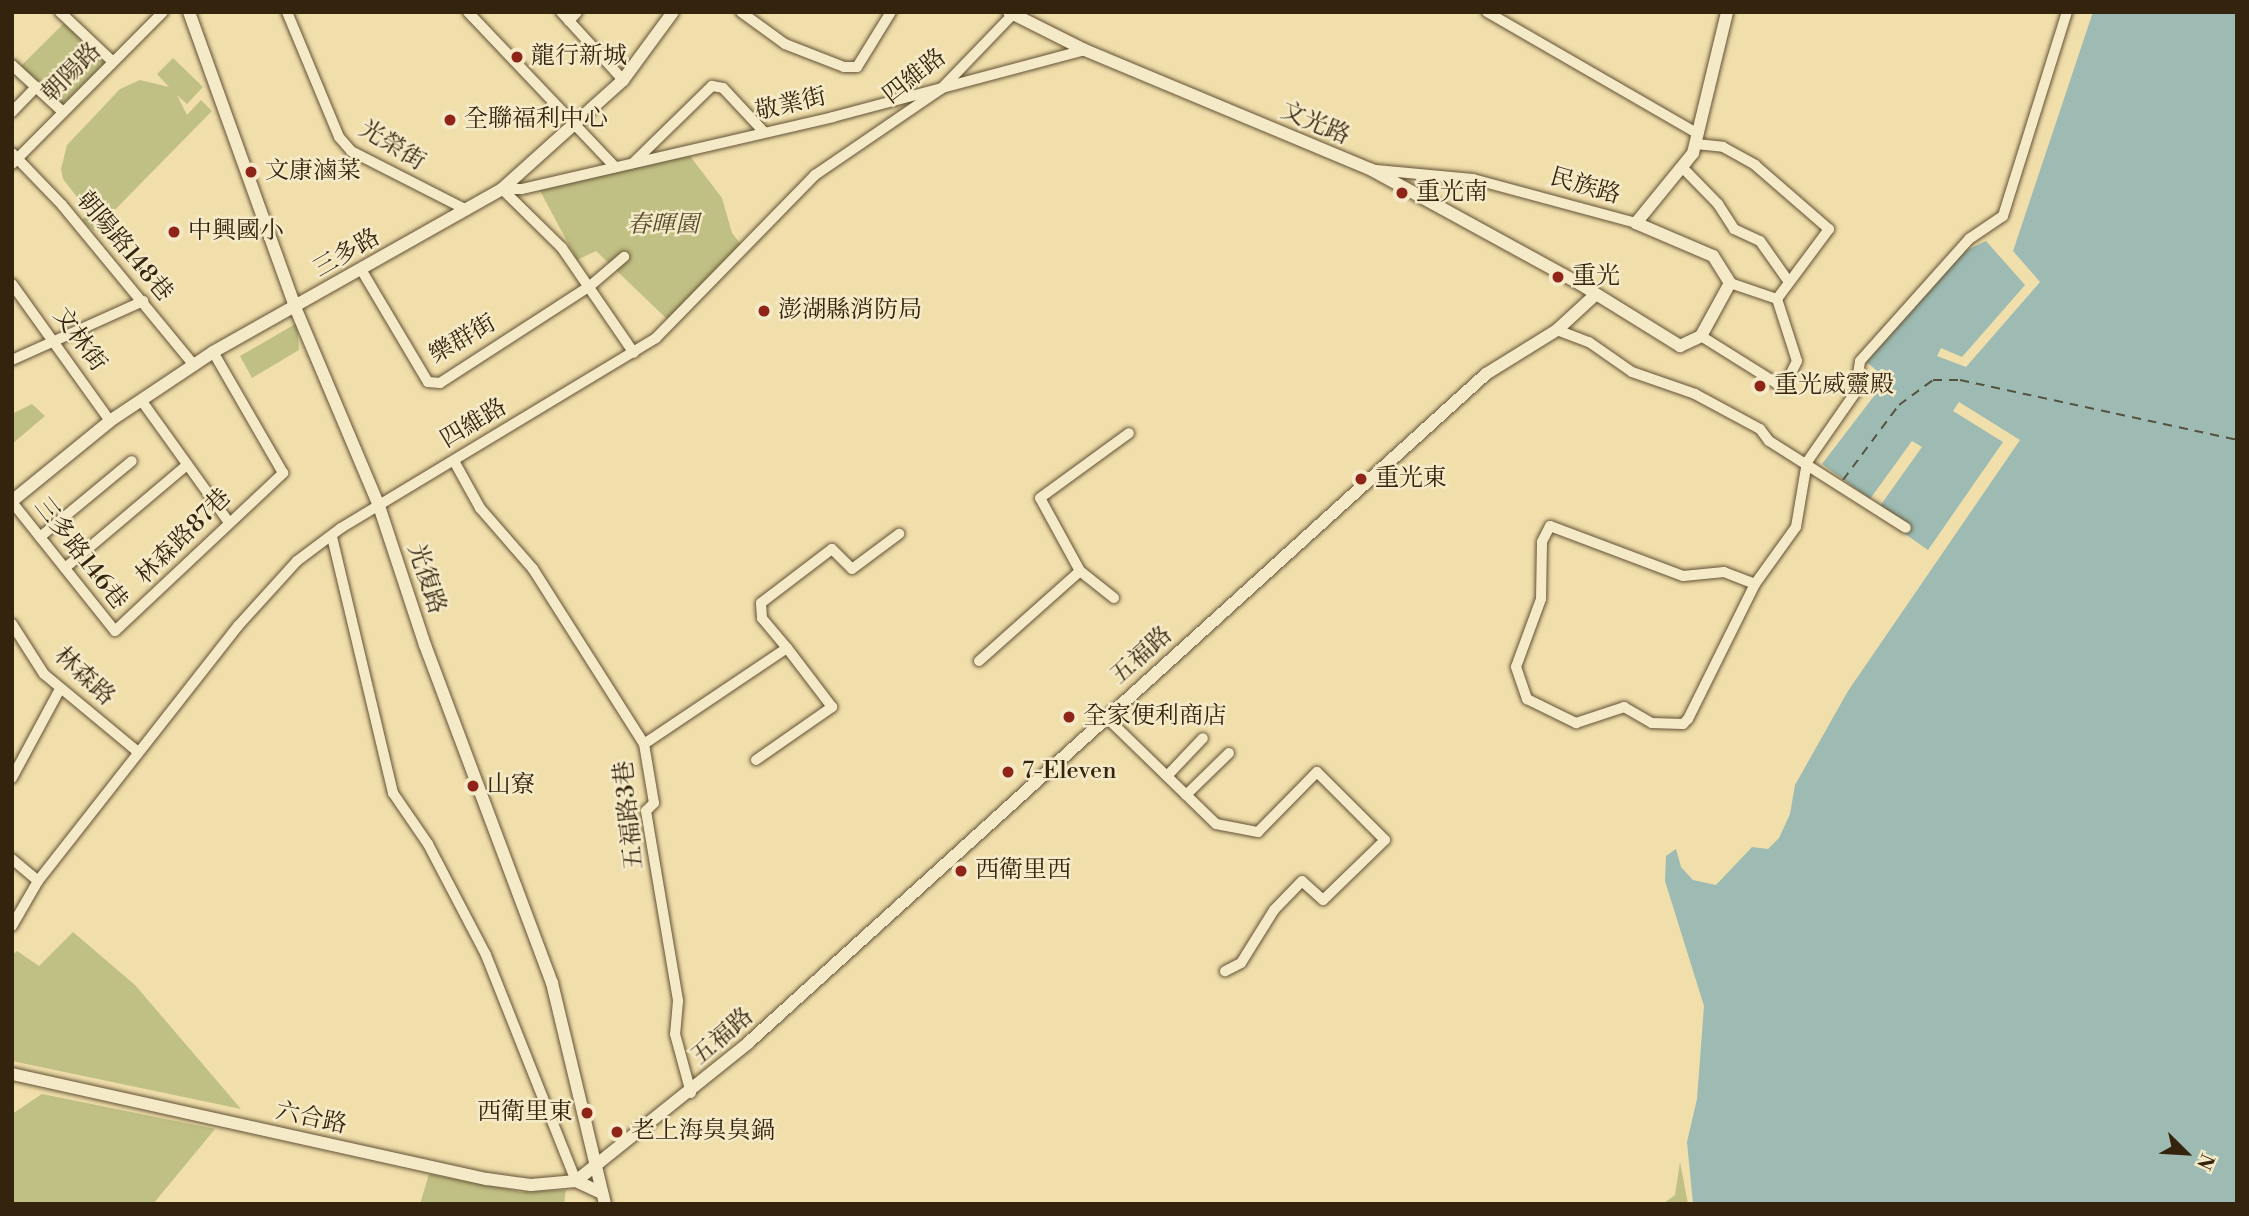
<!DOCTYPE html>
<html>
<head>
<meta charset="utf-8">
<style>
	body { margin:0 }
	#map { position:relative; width:2249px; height:1216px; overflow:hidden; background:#f0deab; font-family:"Libre Bodoni","Noto Serif TC",serif }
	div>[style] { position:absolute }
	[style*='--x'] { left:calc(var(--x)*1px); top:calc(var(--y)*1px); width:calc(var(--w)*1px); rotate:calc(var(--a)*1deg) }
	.green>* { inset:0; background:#c0bf84; transform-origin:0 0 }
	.water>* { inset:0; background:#9dbbb2 }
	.ferry>* { height:2px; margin-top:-1px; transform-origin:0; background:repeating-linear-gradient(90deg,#54513f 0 9px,transparent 0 16px) }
	.roads { filter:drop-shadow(0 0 2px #635235) drop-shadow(0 0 2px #635235) }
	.minor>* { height:10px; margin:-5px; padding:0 5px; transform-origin:5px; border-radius:5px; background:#f5eac8 }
	.tertiary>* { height:12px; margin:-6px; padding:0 6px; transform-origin:6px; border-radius:6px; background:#f5eac8 }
	.dots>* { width:19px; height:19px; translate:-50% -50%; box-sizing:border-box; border:4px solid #f5eac8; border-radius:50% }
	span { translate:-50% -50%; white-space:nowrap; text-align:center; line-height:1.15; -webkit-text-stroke:5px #f5eac8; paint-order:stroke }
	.poi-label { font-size:24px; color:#34240e }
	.left { translate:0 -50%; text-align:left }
	.right { translate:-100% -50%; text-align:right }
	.street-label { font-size:24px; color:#34240e }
	.park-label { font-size:24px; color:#574b2c; font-style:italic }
	.frame { position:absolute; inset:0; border:14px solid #34240e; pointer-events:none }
	.north { position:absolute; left:2151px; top:1118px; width:70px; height:70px; -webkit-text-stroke:5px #f5eac8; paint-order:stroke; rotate:114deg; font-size:19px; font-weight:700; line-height:28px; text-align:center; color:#34240e }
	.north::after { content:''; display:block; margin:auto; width:24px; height:32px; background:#34240e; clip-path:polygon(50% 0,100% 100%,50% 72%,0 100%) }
</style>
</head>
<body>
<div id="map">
	<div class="green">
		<div style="left:64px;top:23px;width:57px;height:63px;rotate:45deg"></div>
		<div style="clip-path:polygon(173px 58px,203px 87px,187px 104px,177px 95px,187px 115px,201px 100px,212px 111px,94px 231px,82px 220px,96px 205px,77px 197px,63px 179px,61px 169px,67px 145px,120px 89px,140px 80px,169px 87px,157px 74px)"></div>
		<div style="clip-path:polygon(690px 156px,722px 198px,732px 233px,742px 246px,668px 320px,596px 251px,577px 260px,538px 187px)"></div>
		<div style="clip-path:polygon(297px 323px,299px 350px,252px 378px,240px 356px)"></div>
		<div style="clip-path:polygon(32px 404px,45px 416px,12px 444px,12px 414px)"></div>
		<div style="clip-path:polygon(73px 932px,135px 985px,241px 1109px,12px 1061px,12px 955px,17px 951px,39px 966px)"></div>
		<div style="clip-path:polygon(42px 1094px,215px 1129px,153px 1204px,12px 1204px,12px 1114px)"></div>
		<div style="clip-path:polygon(1680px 1162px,1688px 1204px,1663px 1204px,1675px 1195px)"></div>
		<div style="clip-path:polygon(429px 1174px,521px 1192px,566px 1190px,564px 1204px,420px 1204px)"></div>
	</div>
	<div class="water">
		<div style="clip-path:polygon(2093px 12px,2237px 12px,2237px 1204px,1693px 1204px,1687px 1142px,1697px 1099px,1704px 1006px,1665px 881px,1666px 856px,1676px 849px,1681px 867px,1693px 880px,1716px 885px,1752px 847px,1768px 849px,1779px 838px,1790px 814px,1795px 785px,1848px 691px,2020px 440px,1959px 402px,1953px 411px,2003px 442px,1928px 550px,1875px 513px,1922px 447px,1912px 441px,1870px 499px,1822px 464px,1887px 379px,1864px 360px,1956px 255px,1986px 241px,2025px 285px,1962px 357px,1941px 348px,1937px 356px,1966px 367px,2040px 282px,2013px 251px)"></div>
	</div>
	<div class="ferry">
		<div style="--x:1843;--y:480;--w:94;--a:-53.3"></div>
		<div style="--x:1899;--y:405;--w:42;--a:-36.3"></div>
		<div style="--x:1933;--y:380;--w:27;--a:0"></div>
		<div style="--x:1960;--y:380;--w:283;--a:12.2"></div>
	</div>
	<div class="roads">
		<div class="minor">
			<div style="--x:60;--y:12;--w:71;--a:43.3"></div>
			<div style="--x:287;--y:12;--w:135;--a:67.4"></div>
			<div style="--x:339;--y:137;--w:18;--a:49"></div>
			<div style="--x:351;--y:151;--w:128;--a:27"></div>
			<div style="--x:468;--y:12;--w:214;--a:46.5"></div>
			<div style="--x:561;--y:12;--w:92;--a:47.6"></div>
			<div style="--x:741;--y:12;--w:54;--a:36"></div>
			<div style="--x:785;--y:44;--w:63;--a:21.3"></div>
			<div style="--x:844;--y:67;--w:13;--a:0"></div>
			<div style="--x:857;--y:67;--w:65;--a:-58.3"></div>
			<div style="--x:1487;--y:12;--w:244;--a:30"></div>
			<div style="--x:569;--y:21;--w:12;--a:-48"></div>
			<div style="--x:12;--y:65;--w:69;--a:42.7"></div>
			<div style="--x:12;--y:112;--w:35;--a:-46"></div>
			<div style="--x:1696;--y:144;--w:27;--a:6"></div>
			<div style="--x:1723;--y:147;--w:37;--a:29"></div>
			<div style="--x:1755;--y:165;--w:98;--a:40.9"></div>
			<div style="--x:1829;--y:229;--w:87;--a:126.6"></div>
			<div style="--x:1777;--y:299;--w:65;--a:72.1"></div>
			<div style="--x:1797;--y:361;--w:30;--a:116"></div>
			<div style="--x:1784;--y:388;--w:98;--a:-147.9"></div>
			<div style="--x:12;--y:153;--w:72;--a:46.1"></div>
			<div style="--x:62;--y:205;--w:207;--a:50.5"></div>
			<div style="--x:634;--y:162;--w:109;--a:-44.3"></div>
			<div style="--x:712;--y:86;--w:11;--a:10"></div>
			<div style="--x:723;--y:88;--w:60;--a:47"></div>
			<div style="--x:12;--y:164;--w:214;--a:-45.2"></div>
			<div style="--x:1682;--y:167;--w:52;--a:45.8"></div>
			<div style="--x:1718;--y:204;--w:30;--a:57"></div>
			<div style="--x:1734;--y:229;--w:29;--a:25"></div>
			<div style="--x:1760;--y:241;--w:50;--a:54.7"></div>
			<div style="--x:1376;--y:170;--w:97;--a:5.3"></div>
			<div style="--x:1473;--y:179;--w:169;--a:15.1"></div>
			<div style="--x:502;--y:189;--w:20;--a:0"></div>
			<div style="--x:522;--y:189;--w:319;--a:-13"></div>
			<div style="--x:833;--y:117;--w:261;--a:-14.9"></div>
			<div style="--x:502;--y:189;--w:84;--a:44.5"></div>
			<div style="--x:562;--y:248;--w:127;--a:55.6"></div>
			<div style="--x:362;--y:271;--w:129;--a:59.3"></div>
			<div style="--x:428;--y:382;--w:12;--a:5"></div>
			<div style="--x:440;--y:383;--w:179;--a:-32.9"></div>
			<div style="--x:590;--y:286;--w:45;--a:-40.5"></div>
			<div style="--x:1730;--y:283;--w:50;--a:18.8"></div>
			<div style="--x:12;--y:284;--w:168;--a:54.4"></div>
			<div style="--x:1557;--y:330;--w:34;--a:21"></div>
			<div style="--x:1589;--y:342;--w:52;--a:34.9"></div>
			<div style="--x:1632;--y:372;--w:67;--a:19.2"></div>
			<div style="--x:1695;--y:394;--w:74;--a:28.3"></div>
			<div style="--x:1760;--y:429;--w:15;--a:53"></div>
			<div style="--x:1769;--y:441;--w:162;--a:32.4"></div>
			<div style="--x:12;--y:360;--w:144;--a:-24.2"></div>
			<div style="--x:141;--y:400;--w:149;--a:54.3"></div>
			<div style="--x:454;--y:461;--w:54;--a:61"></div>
			<div style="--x:480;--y:508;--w:81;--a:49"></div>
			<div style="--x:533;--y:569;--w:207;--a:57.6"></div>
			<div style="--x:644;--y:744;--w:60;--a:80.4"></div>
			<div style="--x:654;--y:803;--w:11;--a:135"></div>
			<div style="--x:646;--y:811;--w:193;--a:80.4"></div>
			<div style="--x:678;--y:1001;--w:33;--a:95"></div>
			<div style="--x:675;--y:1034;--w:61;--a:74.8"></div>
			<div style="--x:12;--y:502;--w:165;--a:51.4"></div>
			<div style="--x:115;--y:631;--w:231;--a:-43.2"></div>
			<div style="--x:283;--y:473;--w:140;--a:-120"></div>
			<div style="--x:40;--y:537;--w:119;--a:-39.6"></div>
			<div style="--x:332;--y:537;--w:263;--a:76.6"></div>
			<div style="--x:393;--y:793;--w:62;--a:55.5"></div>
			<div style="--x:428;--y:844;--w:125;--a:62.4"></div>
			<div style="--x:486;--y:955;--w:243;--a:68.3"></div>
			<div style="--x:65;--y:568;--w:160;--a:-40.2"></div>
			<div style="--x:1755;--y:584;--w:33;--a:-159"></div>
			<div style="--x:1724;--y:572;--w:41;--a:174.4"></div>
			<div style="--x:1683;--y:576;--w:142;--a:-159.4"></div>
			<div style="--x:1550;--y:526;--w:18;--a:117"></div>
			<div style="--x:1542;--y:542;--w:57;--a:91"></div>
			<div style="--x:1541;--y:599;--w:72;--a:110.2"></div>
			<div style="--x:1516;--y:667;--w:34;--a:71"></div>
			<div style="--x:1527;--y:699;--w:55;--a:26.1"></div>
			<div style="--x:1576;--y:723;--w:51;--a:-18.4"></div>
			<div style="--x:1624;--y:707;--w:32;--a:30"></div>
			<div style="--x:1652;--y:723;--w:31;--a:2"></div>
			<div style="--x:1683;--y:724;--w:7;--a:-45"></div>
			<div style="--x:1688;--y:719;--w:151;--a:-63.6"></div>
			<div style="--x:1755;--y:584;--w:70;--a:-54.3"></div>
			<div style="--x:1796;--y:527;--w:66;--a:-80.4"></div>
			<div style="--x:1807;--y:462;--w:84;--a:-55.2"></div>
			<div style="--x:1855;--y:393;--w:32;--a:-81"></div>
			<div style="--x:1860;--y:361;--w:164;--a:-48.2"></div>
			<div style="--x:1969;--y:239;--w:41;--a:-34.1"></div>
			<div style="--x:2003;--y:216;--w:214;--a:-72.6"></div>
			<div style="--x:1114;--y:598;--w:43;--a:-141.5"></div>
			<div style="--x:1080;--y:571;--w:83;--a:-118.7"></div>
			<div style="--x:1040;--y:498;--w:110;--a:-36.1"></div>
			<div style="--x:12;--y:624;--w:59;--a:57.4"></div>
			<div style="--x:44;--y:674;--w:122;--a:39.7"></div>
			<div style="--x:979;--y:661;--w:135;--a:-41.7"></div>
			<div style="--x:1106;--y:717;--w:153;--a:44.2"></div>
			<div style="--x:1216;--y:824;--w:43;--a:10.8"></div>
			<div style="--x:1258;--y:832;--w:84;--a:-45.5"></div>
			<div style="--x:1317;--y:772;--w:96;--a:45"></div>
			<div style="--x:1385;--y:840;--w:86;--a:135.9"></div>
			<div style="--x:1323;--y:900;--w:28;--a:-138"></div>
			<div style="--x:1302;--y:881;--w:40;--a:134"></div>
			<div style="--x:1274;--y:910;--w:62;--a:121.9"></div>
			<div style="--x:1241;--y:963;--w:18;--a:153"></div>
			<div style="--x:644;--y:744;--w:172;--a:-33.9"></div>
			<div style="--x:787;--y:648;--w:39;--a:-130"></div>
			<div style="--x:762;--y:618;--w:15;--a:-94"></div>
			<div style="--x:761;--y:603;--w:89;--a:-37.3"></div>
			<div style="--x:832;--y:549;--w:28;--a:45"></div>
			<div style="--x:852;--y:569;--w:59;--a:-36.7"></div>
			<div style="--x:756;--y:760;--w:93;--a:-34.9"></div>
			<div style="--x:832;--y:707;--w:74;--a:-127.3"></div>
			<div style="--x:1167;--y:776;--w:52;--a:-46.5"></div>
			<div style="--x:12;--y:778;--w:101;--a:-61.7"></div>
			<div style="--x:1186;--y:795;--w:60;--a:-44.3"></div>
			<div style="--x:12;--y:859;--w:34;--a:40"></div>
			<div style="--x:12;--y:926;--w:52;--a:-60"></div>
			<div style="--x:38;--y:881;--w:324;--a:-51.9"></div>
			<div style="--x:238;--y:626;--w:88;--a:-47.8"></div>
			<div style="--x:297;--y:561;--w:55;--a:-36.9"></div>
			<div style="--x:341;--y:528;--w:368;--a:-31.1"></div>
			<div style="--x:656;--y:338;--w:228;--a:-45.7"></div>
			<div style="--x:815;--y:175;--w:153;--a:-34.3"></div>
			<div style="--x:941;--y:89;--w:107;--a:-46.1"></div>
		</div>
		<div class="tertiary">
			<div style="--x:189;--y:12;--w:313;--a:70.2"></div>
			<div style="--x:295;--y:307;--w:216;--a:67.1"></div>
			<div style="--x:379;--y:506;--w:146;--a:71.7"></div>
			<div style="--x:425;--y:645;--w:361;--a:69.4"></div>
			<div style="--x:552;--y:983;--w:227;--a:76.5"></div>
			<div style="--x:1009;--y:12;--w:85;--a:26.6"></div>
			<div style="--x:1085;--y:50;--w:311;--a:22.7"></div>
			<div style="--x:1372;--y:170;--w:237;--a:28.7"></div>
			<div style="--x:1580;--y:284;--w:118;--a:31.8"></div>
			<div style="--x:1680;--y:346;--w:23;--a:-25"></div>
			<div style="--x:1701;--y:336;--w:60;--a:-61.3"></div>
			<div style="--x:1730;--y:283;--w:32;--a:-122"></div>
			<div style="--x:1713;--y:256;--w:84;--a:-156.8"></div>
			<div style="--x:1636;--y:223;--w:90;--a:-50.8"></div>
			<div style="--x:1693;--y:153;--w:145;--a:-76.4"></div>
			<div style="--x:12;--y:501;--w:127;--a:-39.2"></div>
			<div style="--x:110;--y:421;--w:124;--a:-33.8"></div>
			<div style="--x:213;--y:352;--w:332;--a:-29.4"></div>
			<div style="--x:502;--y:189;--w:163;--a:-42"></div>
			<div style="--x:623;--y:80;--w:84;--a:-53.7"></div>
			<div style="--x:12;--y:1074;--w:486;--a:12.5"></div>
			<div style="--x:487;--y:1179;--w:44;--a:7.8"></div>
			<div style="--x:531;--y:1185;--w:45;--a:-5.1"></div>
			<div style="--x:576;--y:1181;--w:221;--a:-38.7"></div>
			<div style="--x:748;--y:1043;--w:996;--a:-42.19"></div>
			<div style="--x:1486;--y:374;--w:84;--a:-31.8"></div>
			<div style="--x:1557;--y:330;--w:50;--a:-42.6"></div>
			<div style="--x:576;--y:1181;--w:29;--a:25"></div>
		</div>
	</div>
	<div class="dots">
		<div style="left:517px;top:57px;background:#8f2418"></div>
		<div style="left:450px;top:120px;background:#8f2418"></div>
		<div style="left:251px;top:172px;background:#8f2418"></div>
		<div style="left:1402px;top:193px;background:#8f2418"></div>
		<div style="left:174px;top:232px;background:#8f2418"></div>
		<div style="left:1558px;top:277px;background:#8f2418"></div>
		<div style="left:764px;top:311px;background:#8f2418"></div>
		<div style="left:1760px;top:386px;background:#8f2418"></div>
		<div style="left:1361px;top:479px;background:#8f2418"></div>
		<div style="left:1069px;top:717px;background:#8f2418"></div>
		<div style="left:1008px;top:772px;background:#8f2418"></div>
		<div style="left:473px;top:786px;background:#8f2418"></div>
		<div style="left:961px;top:871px;background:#8f2418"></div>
		<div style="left:587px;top:1113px;background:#8f2418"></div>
		<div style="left:617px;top:1132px;background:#8f2418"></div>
	</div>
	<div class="poi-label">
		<span class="left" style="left:531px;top:57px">龍行新城</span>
		<span class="left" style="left:464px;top:120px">全聯福利中心</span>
		<span class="left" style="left:265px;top:172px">文康滷菜</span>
		<span class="left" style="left:1416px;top:193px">重光南</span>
		<span class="left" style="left:188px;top:232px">中興國小</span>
		<span class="left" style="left:1572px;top:277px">重光</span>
		<span class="left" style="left:778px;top:311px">澎湖縣消防局</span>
		<span class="left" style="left:1774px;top:386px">重光威靈殿</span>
		<span class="left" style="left:1375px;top:479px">重光東</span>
		<span class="left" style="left:1083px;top:717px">全家便利商店</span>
		<span class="left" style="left:1022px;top:772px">7-Eleven</span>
		<span class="left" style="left:487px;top:786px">山寮</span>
		<span class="left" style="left:975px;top:871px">西衛里西</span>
		<span class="right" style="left:573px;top:1113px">西衛里東</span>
		<span class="left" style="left:631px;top:1132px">老上海臭臭鍋</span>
	</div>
	<div class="street-label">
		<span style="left:72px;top:73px;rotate:-45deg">朝陽路</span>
		<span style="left:915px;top:77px;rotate:-38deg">四維路</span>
		<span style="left:791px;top:105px;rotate:-13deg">敬業街</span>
		<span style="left:1315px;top:124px;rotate:23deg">文光路</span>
		<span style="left:392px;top:146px;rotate:32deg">光榮街</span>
		<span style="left:1585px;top:187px;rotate:16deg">民族路</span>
		<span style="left:124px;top:247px;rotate:50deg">朝陽路148巷</span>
		<span style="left:347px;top:254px;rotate:-30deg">三多路</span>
		<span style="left:79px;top:340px;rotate:54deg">文林街</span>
		<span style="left:463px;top:340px;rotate:-30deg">樂群街</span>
		<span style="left:474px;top:424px;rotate:-31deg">四維路</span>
		<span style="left:184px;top:537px;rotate:-45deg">林森路87巷</span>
		<span style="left:80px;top:554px;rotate:52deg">三多路146巷</span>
		<span style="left:426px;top:579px;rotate:72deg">光復路</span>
		<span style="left:1142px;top:656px;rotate:-42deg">五福路</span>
		<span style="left:84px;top:677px;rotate:43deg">林森路</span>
		<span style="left:630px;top:815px;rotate:-96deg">五福路3巷</span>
		<span style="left:723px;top:1037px;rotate:-41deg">五福路</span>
		<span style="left:311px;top:1119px;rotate:12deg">六合路</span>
	</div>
	<div class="park-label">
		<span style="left:663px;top:226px">春暉園</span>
	</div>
	<div class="frame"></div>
	<div class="north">N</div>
</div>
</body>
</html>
